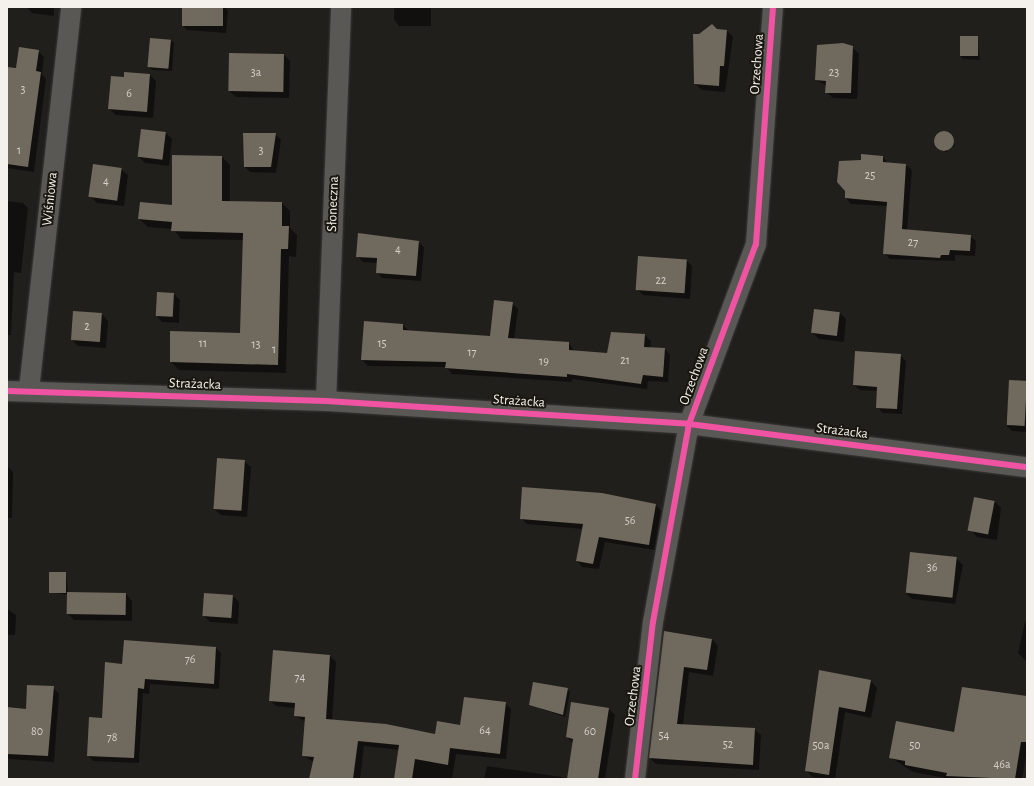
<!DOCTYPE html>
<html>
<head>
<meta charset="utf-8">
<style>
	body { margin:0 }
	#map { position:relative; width:1034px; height:786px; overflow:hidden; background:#211f1c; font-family:"Alegreya Sans",sans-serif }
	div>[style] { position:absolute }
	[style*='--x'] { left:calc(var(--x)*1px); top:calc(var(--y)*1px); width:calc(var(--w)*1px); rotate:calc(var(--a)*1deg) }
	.shadow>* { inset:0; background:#0007; transform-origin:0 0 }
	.building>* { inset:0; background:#70695d; transform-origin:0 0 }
	.round { border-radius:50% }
	.roads { filter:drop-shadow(0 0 1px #3c3b39) drop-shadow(0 0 1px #3c3b39) }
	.street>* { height:20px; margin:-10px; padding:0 10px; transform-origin:10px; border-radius:10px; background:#5a5855 }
	.cycleway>* { height:6px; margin:-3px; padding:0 3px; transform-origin:3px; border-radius:3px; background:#f153a3 }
	span { translate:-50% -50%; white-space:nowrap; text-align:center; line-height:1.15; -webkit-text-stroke:4px #1a1710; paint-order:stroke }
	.number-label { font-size:12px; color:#d3cfc9 }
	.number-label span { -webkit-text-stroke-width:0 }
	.street-label { font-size:14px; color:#f4f1ed }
	.frame { position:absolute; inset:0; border:8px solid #f4f1ed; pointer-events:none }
</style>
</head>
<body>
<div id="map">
	<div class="shadow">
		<div style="clip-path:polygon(27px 7px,54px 7px,54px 16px,32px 13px)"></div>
		<div style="clip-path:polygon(183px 7px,225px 7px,228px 11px,226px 33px,187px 30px,182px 25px)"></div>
		<div style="clip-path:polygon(394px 7px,431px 7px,431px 26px,399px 26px,394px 20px)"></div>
		<div style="clip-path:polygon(717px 30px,727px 31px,733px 37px,725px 92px,702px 90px,695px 84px,699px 35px)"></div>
		<div style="clip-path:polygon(977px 37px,980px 60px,963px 59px,960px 56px)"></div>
		<div style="clip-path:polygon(171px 40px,174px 43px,172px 71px,152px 70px,149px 67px)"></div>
		<div style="clip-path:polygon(852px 47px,859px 54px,857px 99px,833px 98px,826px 92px,827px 86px,816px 80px)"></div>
		<div style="clip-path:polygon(38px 51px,44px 57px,42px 74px,46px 79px,34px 172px,7px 168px,7px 68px,17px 69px)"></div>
		<div style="clip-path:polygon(284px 55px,290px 61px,289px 98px,236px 97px,229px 91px)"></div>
		<div style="clip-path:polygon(150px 75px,156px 81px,153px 118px,116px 115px,109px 109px)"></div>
		<div style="left:944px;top:132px;width:17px;height:12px;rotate:50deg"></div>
		<div style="clip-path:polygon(166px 133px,172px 139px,169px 166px,145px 163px,139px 157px)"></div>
		<div style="clip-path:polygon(275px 134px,281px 140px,276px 173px,250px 172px,244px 166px)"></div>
		<div style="clip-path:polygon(222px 157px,230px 165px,230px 202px,282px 203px,290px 211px,290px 228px,297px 235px,296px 257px,289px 256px,286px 373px,179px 370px,171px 362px,241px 334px,244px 240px,181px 239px,173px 229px,148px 227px,139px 219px,173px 206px)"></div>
		<div style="clip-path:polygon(883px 157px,888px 163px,906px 165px,912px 170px,907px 230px,970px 236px,976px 241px,975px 256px,955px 255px,955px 261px,890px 259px,884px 253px,888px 206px,851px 204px,846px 198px,862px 161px)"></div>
		<div style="clip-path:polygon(121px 169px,128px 175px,124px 206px,97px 203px,90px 196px)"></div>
		<div style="clip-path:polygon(7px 201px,23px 203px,28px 208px,21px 273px,14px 272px,11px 335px,7px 335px)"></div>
		<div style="clip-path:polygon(418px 242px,424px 247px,421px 281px,382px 278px,377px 272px,378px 263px,363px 262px,357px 256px)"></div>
		<div style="clip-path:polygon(686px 260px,692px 266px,690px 299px,643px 295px,637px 289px)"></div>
		<div style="clip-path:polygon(174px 294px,180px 300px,179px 323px,162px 322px,156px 315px)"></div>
		<div style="clip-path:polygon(512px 303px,518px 309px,514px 340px,569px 343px,574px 351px,608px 354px,612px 333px,645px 335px,651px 341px,650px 348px,665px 349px,670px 355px,668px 382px,648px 381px,647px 389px,572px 379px,572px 382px,452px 374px,446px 367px,368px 366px,362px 360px,365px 322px,403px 325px,409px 331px,491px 337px)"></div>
		<div style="clip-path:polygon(840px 313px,846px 319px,844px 342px,819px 339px,813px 333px)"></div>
		<div style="clip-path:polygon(102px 314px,108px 321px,106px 348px,78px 346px,72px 340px)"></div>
		<div style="clip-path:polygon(900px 355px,906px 361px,902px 414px,883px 413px,877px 407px,878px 391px,860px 390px,854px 385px)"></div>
		<div style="clip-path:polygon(1010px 381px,1027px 382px,1027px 432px,1012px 431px,1006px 425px)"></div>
		<div style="clip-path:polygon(244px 461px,251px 467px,247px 517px,221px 515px,214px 509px)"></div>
		<div style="clip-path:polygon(7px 466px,13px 472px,12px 518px,7px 518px)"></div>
		<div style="clip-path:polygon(995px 502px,1001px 508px,997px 540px,977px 537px,971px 530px)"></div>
		<div style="clip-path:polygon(656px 505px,661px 511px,655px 550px,605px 542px,599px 569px,582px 567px,577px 561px,583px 529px,527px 524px,521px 518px)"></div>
		<div style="clip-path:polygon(956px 558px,963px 565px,955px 604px,912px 599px,905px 592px)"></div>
		<div style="clip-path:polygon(66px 573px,68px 593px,126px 594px,132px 601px,132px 621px,74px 620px,67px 613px,68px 595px,50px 592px)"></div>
		<div style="clip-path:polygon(205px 594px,233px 596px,239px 602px,238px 624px,210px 622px,204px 616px)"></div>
		<div style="clip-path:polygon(7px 609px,16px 615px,15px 635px,7px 635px)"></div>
		<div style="clip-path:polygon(1025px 622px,1027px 622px,1027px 662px,1018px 653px)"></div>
		<div style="clip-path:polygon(664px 632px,712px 639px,718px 646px,713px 676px,689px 672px,683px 725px,754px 729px,761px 735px,759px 770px,656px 764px,650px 758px)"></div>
		<div style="clip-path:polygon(216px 648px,221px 653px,219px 689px,150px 684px,149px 694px,143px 693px,139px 763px,93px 761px,88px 755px,123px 665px)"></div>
		<div style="clip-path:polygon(330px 656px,336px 662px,332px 721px,435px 735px,461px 727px,505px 703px,511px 709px,506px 759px,456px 754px,452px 779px,395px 779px,400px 750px,364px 746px,360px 779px,310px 779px,314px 762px,303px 756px,306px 722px,295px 716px,295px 708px,276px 706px,270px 700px)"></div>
		<div style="clip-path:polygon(820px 671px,871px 681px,877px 688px,871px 718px,845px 712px,835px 779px,812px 777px,806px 770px)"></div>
		<div style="clip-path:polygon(53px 687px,59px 694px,54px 762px,7px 759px,7px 708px,27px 710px)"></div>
		<div style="clip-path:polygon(567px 689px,570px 692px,565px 717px,530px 705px)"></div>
		<div style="clip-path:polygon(1027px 697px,1027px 751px,1022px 779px,950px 779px,913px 772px,890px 757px,954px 733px)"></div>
		<div style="clip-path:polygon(609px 709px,615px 715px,605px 779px,484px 779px,487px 766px,568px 778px,573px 743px,567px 737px)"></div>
	</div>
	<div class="building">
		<div style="left:182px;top:7px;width:41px;height:19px"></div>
		<div style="clip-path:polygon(712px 24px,717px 29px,727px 30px,724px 66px,720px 66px,719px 86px,694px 84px,693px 34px,699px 34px)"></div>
		<div style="left:960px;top:36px;width:18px;height:20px"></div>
		<div style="left:150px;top:38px;width:21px;height:29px;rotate:5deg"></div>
		<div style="clip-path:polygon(843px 43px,853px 46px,851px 93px,825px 93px,826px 81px,815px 80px,817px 45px)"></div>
		<div style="clip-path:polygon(19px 47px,39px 50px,36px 71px,41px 72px,28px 167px,7px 164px,7px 67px,16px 68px)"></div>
		<div style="left:229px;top:53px;width:55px;height:38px;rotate:1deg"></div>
		<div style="clip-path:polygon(124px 72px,150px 74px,147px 112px,108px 109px,111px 76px,124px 77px)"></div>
		<div style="left:141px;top:129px;width:25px;height:28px;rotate:7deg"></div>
		<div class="round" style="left:934px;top:131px;width:20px;height:20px"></div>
		<div style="clip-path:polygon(243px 133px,276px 133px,271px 167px,244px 167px)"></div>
		<div style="clip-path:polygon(861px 154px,883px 156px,883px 162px,906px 164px,902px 229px,971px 235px,970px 251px,950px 250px,949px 255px,941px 255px,940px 258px,883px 254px,887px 202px,845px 198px,845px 191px,837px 182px,839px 161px,861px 160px)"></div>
		<div style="clip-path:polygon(172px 155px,222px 156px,222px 201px,282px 202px,282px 226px,289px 226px,288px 249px,281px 249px,278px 365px,170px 362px,170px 331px,240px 333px,243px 233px,171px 231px,172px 222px,138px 219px,140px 202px,172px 205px)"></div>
		<div style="left:93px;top:164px;width:29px;height:33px;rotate:8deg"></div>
		<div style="clip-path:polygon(358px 233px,419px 241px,416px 276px,376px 273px,377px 258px,356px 257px)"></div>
		<div style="left:638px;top:256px;width:49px;height:34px;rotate:4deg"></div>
		<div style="left:157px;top:292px;width:17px;height:24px;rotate:3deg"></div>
		<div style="clip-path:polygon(494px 300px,513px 302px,508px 338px,569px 342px,569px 350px,607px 353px,611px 332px,645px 334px,644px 347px,665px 348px,663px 377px,643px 375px,641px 384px,567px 374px,567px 377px,445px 368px,446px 362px,361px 360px,364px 321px,403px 324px,403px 330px,490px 336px)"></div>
		<div style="left:814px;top:309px;width:26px;height:24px;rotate:7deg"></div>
		<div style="left:73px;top:311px;width:29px;height:29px;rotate:4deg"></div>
		<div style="clip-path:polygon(855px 351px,901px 354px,897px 409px,876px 408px,877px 387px,853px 385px)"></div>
		<div style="left:1009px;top:380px;width:18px;height:45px;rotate:3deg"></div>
		<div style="left:217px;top:458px;width:28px;height:51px;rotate:4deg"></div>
		<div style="clip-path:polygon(522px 487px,602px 493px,656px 504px,649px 545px,599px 537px,593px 564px,576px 561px,583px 524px,520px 519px)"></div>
		<div style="left:974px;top:497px;width:21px;height:34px;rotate:11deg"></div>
		<div style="left:910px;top:552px;width:47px;height:41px;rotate:6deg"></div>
		<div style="left:49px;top:572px;width:17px;height:21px"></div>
		<div style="left:67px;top:592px;width:59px;height:22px;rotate:1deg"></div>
		<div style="left:204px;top:593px;width:29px;height:23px;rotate:4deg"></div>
		<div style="clip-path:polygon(664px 631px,712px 639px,707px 670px,684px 667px,677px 724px,755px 728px,753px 765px,649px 758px)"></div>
		<div style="clip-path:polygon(124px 640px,216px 647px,214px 684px,145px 679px,144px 689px,138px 688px,134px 758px,87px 756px,89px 717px,102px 718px,105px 662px,122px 664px)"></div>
		<div style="clip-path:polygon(273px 650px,330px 655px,326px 719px,386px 724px,435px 734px,437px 721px,460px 725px,464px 697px,506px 702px,500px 754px,450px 748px,448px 765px,415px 759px,412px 779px,394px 779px,399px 745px,358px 741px,353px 779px,309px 779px,314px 757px,302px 756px,305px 717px,294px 716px,295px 703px,269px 701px)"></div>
		<div style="clip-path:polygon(819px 670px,871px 680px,865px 712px,839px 707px,829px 775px,805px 771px)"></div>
		<div style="clip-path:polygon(533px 682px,568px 688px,563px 715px,529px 705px)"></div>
		<div style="clip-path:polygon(27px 685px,54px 686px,48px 756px,7px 754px,7px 707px,26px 709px)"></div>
		<div style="clip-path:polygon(962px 687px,1027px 696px,1027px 742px,1021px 742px,1015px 779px,946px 776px,947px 773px,905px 765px,905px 761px,889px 758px,896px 721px,954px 732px)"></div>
		<div style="clip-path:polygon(571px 702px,609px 708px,598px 779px,567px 779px,573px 739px,566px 737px)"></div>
	</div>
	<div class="roads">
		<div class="street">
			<div style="--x:29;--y:390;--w:385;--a:-83.7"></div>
			<div style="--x:7;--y:391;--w:319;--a:1.8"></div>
			<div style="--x:326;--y:401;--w:364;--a:3.6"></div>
			<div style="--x:689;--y:424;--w:341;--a:7.3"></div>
			<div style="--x:326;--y:401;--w:394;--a:-87.8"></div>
			<div style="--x:635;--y:779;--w:158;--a:-83.5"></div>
			<div style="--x:653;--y:622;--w:201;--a:-79.7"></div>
			<div style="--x:689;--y:424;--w:192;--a:-69.6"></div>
			<div style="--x:756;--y:244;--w:238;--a:-85.9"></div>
		</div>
	</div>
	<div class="cycleway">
		<div style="--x:7;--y:391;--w:319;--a:1.8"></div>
		<div style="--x:326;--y:401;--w:364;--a:3.6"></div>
		<div style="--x:689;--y:424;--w:341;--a:7.3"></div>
		<div style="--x:635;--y:779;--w:158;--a:-83.5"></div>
		<div style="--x:653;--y:622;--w:201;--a:-79.7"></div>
		<div style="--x:689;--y:424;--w:192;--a:-69.6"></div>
		<div style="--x:756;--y:244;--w:238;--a:-85.9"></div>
	</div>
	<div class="number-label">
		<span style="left:256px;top:73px">3a</span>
		<span style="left:834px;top:73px">23</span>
		<span style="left:23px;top:90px">3</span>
		<span style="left:129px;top:94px">6</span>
		<span style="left:19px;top:151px">1</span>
		<span style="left:261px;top:151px">3</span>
		<span style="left:870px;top:176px">25</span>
		<span style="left:106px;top:182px">4</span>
		<span style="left:913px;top:243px">27</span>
		<span style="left:398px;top:250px">4</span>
		<span style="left:661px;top:281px">22</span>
		<span style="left:87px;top:327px">2</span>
		<span style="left:203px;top:344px">11</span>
		<span style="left:382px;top:344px">15</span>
		<span style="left:256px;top:345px">13</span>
		<span style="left:274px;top:350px">1</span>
		<span style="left:472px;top:353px">17</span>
		<span style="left:625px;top:361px">21</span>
		<span style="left:544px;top:362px">19</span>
		<span style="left:630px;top:521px">56</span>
		<span style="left:932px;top:568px">36</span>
		<span style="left:190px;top:660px">76</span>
		<span style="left:300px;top:678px">74</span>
		<span style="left:485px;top:731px">64</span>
		<span style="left:37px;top:732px">80</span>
		<span style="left:590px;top:732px">60</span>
		<span style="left:664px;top:736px">54</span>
		<span style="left:112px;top:738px">78</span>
		<span style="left:728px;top:745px">52</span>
		<span style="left:821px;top:746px">50a</span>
		<span style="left:915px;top:746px">50</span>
		<span style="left:1002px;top:765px">46a</span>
	</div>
	<div class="street-label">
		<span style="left:757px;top:64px;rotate:-86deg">Orzechowa</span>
		<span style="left:50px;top:199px;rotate:-84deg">Wiśniowa</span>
		<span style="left:333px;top:204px;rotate:-88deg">Słoneczna</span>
		<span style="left:694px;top:376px;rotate:-70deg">Orzechowa</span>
		<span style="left:195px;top:384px;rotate:2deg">Strażacka</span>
		<span style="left:519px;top:401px;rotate:4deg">Strażacka</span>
		<span style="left:842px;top:431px;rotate:7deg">Strażacka</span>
		<span style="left:633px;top:696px;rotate:-83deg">Orzechowa</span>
	</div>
	<div class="frame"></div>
</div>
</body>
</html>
